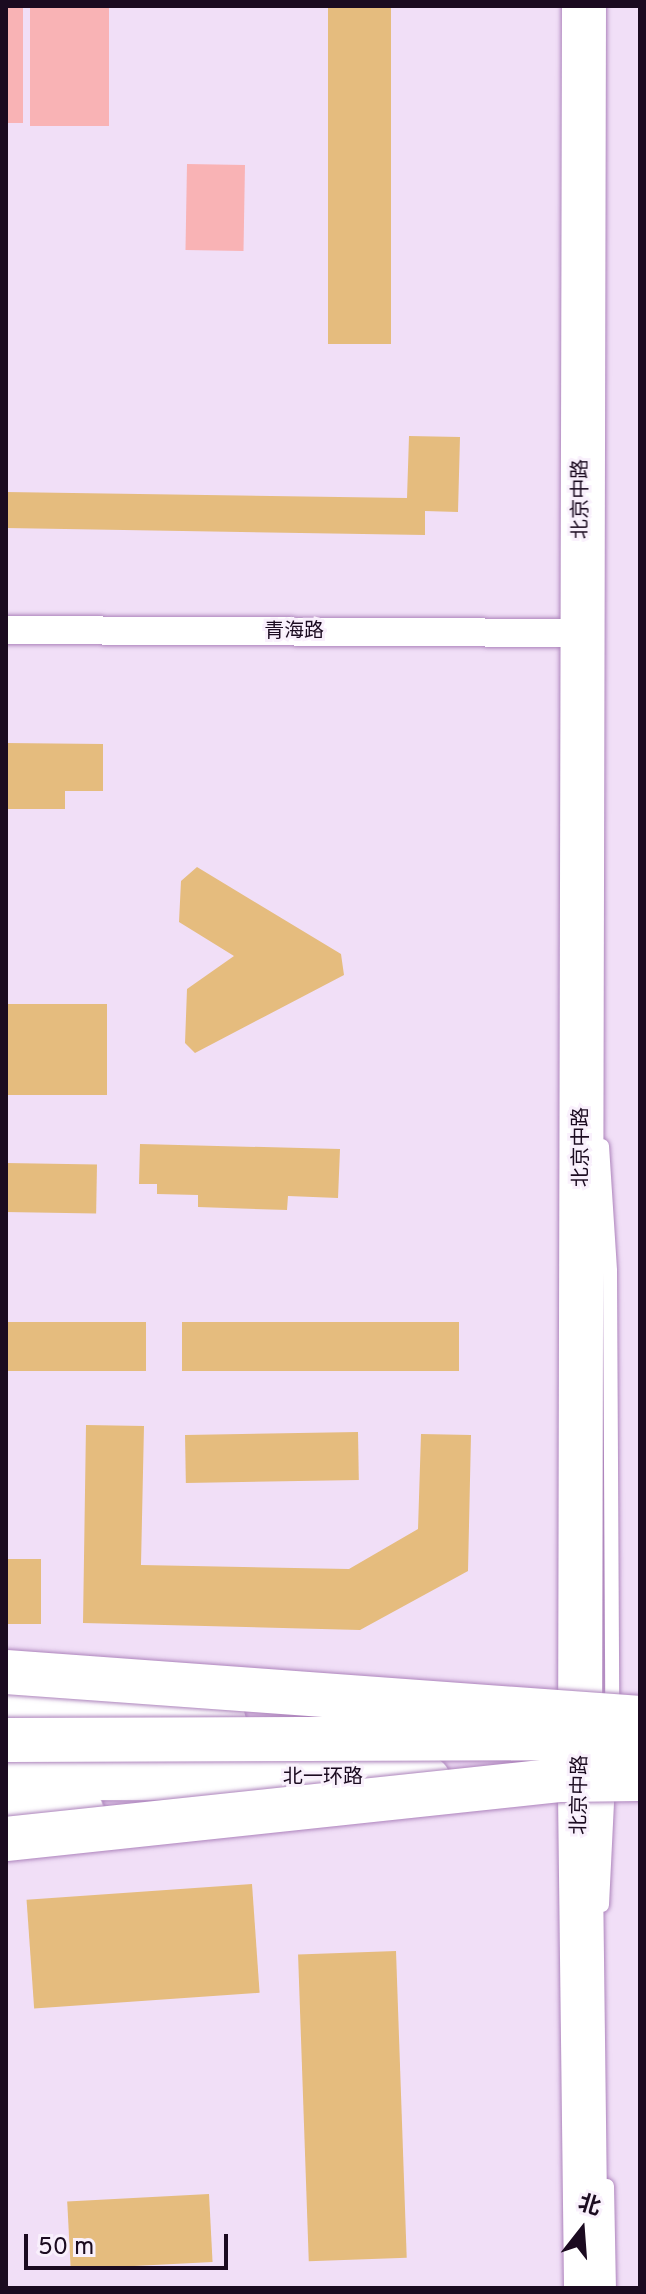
<!DOCTYPE html>
<html>
<head>
<meta charset="utf-8">
<style>
	body { margin:0 }
	#map { position:relative; width:646px; height:2294px; overflow:hidden; background:#f1dff7; font-family:Overpass,"Noto Sans SC",sans-serif }
	div>[style] { position:absolute }
	[style*='--x'] { left:calc(var(--x)*1px); top:calc(var(--y)*1px); width:calc(var(--w)*1px); rotate:calc(var(--a)*1deg) }
	.green>* { inset:0; background:#f9b3b5; transform-origin:0 0 }
	.building>* { inset:0; background:#e5bc7e; transform-origin:0 0 }
	.roads { filter:drop-shadow(0 0 2px #ad84bc) drop-shadow(0 0 2px #ad84bc) }
	.lane>* { height:14px; margin:-7px; padding:0 7px; transform-origin:7px; border-radius:7px; background:#fff }
	.street>* { height:28px; margin:-14px; padding:0 14px; transform-origin:14px; border-radius:14px; background:#fff }
	.primary>* { height:44px; margin:-22px; padding:0 22px; transform-origin:22px; border-radius:22px; background:#fff }
	.bridges { filter:drop-shadow(0 0 2px #ad84bc) drop-shadow(0 0 2px #ad84bc) }
	.primary-bridge>* { height:44px; margin:-22px; padding:0 22px; transform-origin:22px; border-radius:22px; background:#fff }
	.highway-bridge>* { height:44px; margin:-22px; padding:0 22px; transform-origin:22px; border-radius:22px; background:#fff }
	span { translate:-50% -50%; white-space:nowrap; text-align:center; line-height:1.15; -webkit-text-stroke:6px #f9f0fc; paint-order:stroke }
	.street-label { font-size:20px; color:#1b0b20 }
	.frame { position:absolute; inset:0; border:8px solid #1b0b20; pointer-events:none }
	.north { position:absolute; left:542px; top:2190px; width:80px; height:80px; -webkit-text-stroke:6px #f9f0fc; paint-order:stroke; rotate:17deg; font-size:22px; font-weight:700; line-height:32px; text-align:center; color:#1b0b20 }
	.north::after { content:''; display:block; margin:auto; width:28px; height:36px; background:#1b0b20; clip-path:polygon(50% 0,100% 100%,50% 72%,0 100%) }
	.scale { position:absolute; left:24px; top:2234px; width:204px; height:36px; box-sizing:border-box; border:4px solid #1b0b20; border-top:0; padding-left:10px; font-size:24px; line-height:28px; white-space:nowrap; color:#1b0b20; -webkit-text-stroke:6px #f9f0fc; paint-order:stroke }
</style>
</head>
<body>
<div id="map">
	<div class="green">
		<div style="left:6px;top:6px;width:17px;height:117px"></div>
		<div style="left:30px;top:6px;width:79px;height:120px"></div>
		<div style="left:187px;top:164px;width:58px;height:86px;rotate:1deg"></div>
	</div>
	<div class="building">
		<div style="left:328px;top:6px;width:63px;height:338px"></div>
		<div style="clip-path:polygon(409px 436px,460px 437px,458px 512px,425px 511px,425px 535px,6px 528px,6px 492px,407px 498px)"></div>
		<div style="clip-path:polygon(6px 743px,103px 744px,103px 791px,65px 791px,65px 809px,6px 809px)"></div>
		<div style="clip-path:polygon(197px 867px,341px 954px,344px 975px,195px 1053px,185px 1043px,187px 989px,234px 956px,179px 922px,181px 881px)"></div>
		<div style="left:6px;top:1004px;width:101px;height:91px"></div>
		<div style="clip-path:polygon(140px 1144px,340px 1149px,338px 1198px,288px 1196px,287px 1210px,198px 1207px,198px 1195px,157px 1194px,157px 1184px,139px 1184px)"></div>
		<div style="left:6px;top:1163px;width:91px;height:49px;rotate:1deg"></div>
		<div style="left:6px;top:1322px;width:140px;height:49px"></div>
		<div style="left:182px;top:1322px;width:277px;height:49px"></div>
		<div style="clip-path:polygon(86px 1425px,144px 1426px,141px 1565px,349px 1569px,418px 1529px,421px 1434px,471px 1435px,468px 1571px,360px 1630px,83px 1623px)"></div>
		<div style="left:358px;top:1432px;width:48px;height:173px;rotate:89deg"></div>
		<div style="left:6px;top:1559px;width:35px;height:65px"></div>
		<div style="left:252px;top:1884px;width:109px;height:226px;rotate:86deg"></div>
		<div style="left:396px;top:1951px;width:307px;height:98px;rotate:88deg"></div>
		<div style="left:209px;top:2194px;width:68px;height:142px;rotate:87deg"></div>
	</div>
	<div class="roads">
		<div class="lane">
			<div style="--x:602;--y:1146;--w:125;--a:86.3"></div>
			<div style="--x:610;--y:1271;--w:442;--a:89.7"></div>
			<div style="--x:602;--y:1905;--w:123;--a:-87.2"></div>
			<div style="--x:607;--y:2186;--w:102;--a:88.9"></div>
		</div>
		<div class="street">
			<div style="--x:6;--y:630;--w:575;--a:0.3"></div>
		</div>
		<div class="primary">
			<div style="--x:584;--y:6;--w:1788;--a:90.13"></div>
			<div style="--x:580;--y:1794;--w:494;--a:89.3"></div>
			<div style="--x:6;--y:1710;--w:218;--a:2.6"></div>
			<div style="--x:6;--y:1778;--w:422;--a:0.1"></div>
			<div style="--x:6;--y:1816;--w:76;--a:-3.8"></div>
		</div>
	</div>
	<div class="bridges">
		<div class="primary-bridge">
			<div style="--x:6;--y:1740;--w:634;--a:-0.18"></div>
		</div>
		<div class="highway-bridge">
			<div style="--x:6;--y:1672;--w:636;--a:4.15"></div>
			<div style="--x:6;--y:1839;--w:558;--a:-6.07"></div>
			<div style="--x:561;--y:1780;--w:79;--a:-0.7"></div>
		</div>
	</div>
	<div class="street-label">
		<span style="left:582px;top:499px;rotate:-90deg">北京中路</span>
		<span style="left:294px;top:632px">青海路</span>
		<span style="left:582px;top:1147px;rotate:-90deg">北京中路</span>
		<span style="left:323px;top:1778px">北一环路</span>
		<span style="left:581px;top:1795px;rotate:-89deg">北京中路</span>
	</div>
	<div class="frame"></div>
	<div class="north">北</div>
	<div class="scale">50 m</div>
</div>
</body>
</html>
